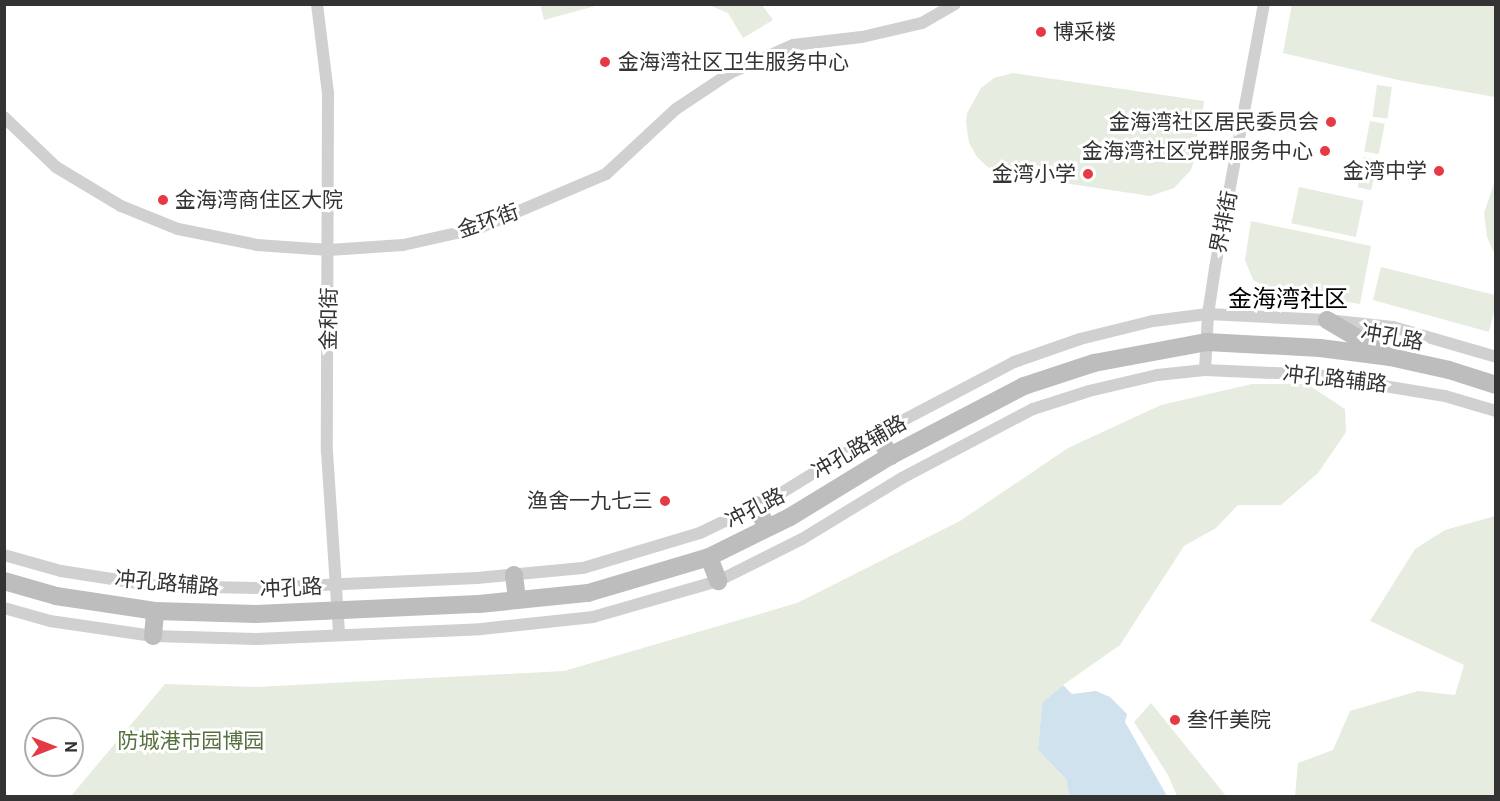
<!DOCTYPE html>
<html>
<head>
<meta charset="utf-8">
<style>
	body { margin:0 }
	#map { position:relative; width:1500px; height:801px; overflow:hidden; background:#fff; font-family:Roboto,"Noto Sans SC",sans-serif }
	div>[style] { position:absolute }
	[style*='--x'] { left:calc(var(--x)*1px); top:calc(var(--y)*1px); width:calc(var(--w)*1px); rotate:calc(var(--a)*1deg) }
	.green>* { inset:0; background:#e6ecdf; transform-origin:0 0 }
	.water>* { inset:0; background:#cfe2ee }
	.street>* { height:12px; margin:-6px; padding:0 6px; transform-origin:6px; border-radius:6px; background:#d0d0d0 }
	.secondary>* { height:18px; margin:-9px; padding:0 9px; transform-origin:9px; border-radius:9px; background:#bdbdbd }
	.dots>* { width:16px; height:16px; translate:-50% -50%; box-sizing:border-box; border:3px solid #fff; border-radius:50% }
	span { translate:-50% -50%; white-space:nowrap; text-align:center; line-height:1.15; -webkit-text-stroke:6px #fff; paint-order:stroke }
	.poi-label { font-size:21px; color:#333 }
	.left { translate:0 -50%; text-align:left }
	.right { translate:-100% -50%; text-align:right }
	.street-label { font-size:21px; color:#333 }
	.park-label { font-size:21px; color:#56703f }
	.quarter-label { font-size:24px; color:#000 }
	.frame { position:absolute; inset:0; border:6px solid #333; pointer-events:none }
	.north { position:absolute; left:24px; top:717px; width:60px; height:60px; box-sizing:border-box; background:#fff; border:2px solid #adadad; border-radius:50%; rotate:90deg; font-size:16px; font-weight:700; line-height:24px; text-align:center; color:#333 }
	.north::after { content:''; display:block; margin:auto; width:21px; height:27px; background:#e63946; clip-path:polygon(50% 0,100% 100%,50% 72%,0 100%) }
</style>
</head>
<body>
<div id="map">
	<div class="green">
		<div style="clip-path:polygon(540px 4px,599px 4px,599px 5px,544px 20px)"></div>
		<div style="clip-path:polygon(1292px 4px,1495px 5px,1495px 97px,1398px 80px,1283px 53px)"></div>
		<div style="clip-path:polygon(709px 5px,762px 5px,773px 20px,743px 38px,728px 13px)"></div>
		<div style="clip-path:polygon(1013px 73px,1204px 101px,1202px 116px,1189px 115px,1197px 134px,1198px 148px,1191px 170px,1174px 188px,1150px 196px,998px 173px,990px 169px,977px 157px,969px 143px,966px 122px,967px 113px,981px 88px,994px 78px)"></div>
		<div style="left:1377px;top:85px;width:15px;height:32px;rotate:8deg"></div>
		<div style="left:1370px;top:121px;width:15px;height:31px;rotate:11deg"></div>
		<div style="left:1364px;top:157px;width:14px;height:31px;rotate:12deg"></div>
		<div style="clip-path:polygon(1495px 181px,1495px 255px,1487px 237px,1484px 213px)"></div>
		<div style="left:1299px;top:187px;width:66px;height:37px;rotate:12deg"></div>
		<div style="clip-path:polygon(1251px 221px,1371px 246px,1360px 304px,1270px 290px,1253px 280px,1245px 260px)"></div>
		<div style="clip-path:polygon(1381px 267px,1495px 295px,1495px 308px,1489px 332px,1373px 300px)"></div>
		<div style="clip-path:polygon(1252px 384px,1307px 384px,1345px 409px,1346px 432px,1318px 473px,1281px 505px,1238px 505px,1216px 528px,1184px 546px,1120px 645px,1063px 685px,1042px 703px,1038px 750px,1066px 779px,1069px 796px,71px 796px,165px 684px,255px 687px,564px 671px,797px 603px,960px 521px,1068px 448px,1161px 405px)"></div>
		<div style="clip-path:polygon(1495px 516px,1495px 796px,1295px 796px,1298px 763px,1333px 750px,1350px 711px,1418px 691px,1455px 695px,1464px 665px,1370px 621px,1415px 549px,1445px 530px)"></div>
		<div style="clip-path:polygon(1151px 703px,1226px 796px,1177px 796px,1168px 775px,1134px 722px)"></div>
	</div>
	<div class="water">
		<div style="clip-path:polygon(1063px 685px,1072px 694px,1096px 691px,1110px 697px,1127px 714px,1125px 722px,1167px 796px,1069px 796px,1066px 779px,1038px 750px,1042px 703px)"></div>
	</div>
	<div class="street">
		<div style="--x:317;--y:4;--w:90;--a:83"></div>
		<div style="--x:328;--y:93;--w:359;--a:90.2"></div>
		<div style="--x:327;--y:452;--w:181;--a:86.2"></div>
		<div style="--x:4;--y:117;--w:72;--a:43.9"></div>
		<div style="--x:56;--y:167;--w:76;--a:31"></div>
		<div style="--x:121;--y:206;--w:61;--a:22"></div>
		<div style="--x:178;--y:229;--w:81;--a:11.4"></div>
		<div style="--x:257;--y:245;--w:72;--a:4"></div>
		<div style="--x:329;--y:250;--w:74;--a:-3.9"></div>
		<div style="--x:403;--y:245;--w:78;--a:-12.6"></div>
		<div style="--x:479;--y:228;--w:138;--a:-23"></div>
		<div style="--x:606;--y:174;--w:96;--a:-42.9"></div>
		<div style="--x:676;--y:109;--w:65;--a:-33.7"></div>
		<div style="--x:730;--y:73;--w:69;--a:-24"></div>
		<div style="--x:793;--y:45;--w:69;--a:-6.6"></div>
		<div style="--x:862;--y:37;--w:62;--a:-13.1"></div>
		<div style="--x:922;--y:23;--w:38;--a:-30"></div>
		<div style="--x:1205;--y:370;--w:56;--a:-86.9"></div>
		<div style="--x:1208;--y:314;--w:47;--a:-81.3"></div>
		<div style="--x:1215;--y:268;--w:269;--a:-79.5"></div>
		<div style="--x:4;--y:555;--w:59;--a:15.7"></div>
		<div style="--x:61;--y:571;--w:97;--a:8.9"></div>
		<div style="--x:157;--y:586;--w:99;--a:1.2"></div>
		<div style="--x:256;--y:588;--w:221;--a:-2.6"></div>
		<div style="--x:477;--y:578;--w:106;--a:-5.4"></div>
		<div style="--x:583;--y:568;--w:122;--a:-16.7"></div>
		<div style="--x:700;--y:533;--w:87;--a:-26"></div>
		<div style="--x:778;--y:495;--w:116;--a:-31.6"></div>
		<div style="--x:877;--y:434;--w:155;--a:-27.7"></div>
		<div style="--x:1014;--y:362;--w:70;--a:-19.2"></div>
		<div style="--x:1080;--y:339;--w:75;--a:-13.9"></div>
		<div style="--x:1153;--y:321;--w:55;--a:-7.3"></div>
		<div style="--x:1208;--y:314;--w:119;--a:2.9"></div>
		<div style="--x:1327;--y:320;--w:66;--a:6.1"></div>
		<div style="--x:1393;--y:327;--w:107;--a:16.2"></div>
		<div style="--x:4;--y:608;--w:48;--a:15.8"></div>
		<div style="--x:50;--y:621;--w:104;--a:8.3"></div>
		<div style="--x:153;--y:636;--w:103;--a:1.7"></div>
		<div style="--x:256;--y:639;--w:225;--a:-2.5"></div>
		<div style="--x:481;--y:629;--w:113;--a:-6.1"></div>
		<div style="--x:593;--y:617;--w:130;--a:-16.1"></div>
		<div style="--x:718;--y:581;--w:94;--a:-26.6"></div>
		<div style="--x:802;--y:539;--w:117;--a:-31.4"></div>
		<div style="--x:902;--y:478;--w:148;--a:-27.8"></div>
		<div style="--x:1033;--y:409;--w:59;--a:-17.8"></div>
		<div style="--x:1089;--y:391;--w:70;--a:-13.2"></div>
		<div style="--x:1157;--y:375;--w:48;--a:-5.9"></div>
		<div style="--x:1205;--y:370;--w:113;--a:2.5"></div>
		<div style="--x:1318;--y:375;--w:129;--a:9.4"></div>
		<div style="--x:1445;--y:396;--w:53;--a:16.4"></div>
	</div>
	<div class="secondary">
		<div style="--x:1327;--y:320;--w:65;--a:30.5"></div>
		<div style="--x:877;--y:434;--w:26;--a:59"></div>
		<div style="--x:756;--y:505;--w:25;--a:64"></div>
		<div style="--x:709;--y:557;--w:26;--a:69"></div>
		<div style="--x:514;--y:575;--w:25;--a:83"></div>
		<div style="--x:4;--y:581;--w:54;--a:16.1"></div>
		<div style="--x:56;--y:596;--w:100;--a:8.6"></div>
		<div style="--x:155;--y:611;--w:101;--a:1.7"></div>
		<div style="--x:256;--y:614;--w:223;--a:-2.6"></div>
		<div style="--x:479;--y:604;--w:110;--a:-5.8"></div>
		<div style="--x:588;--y:593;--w:126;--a:-16.6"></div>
		<div style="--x:709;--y:557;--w:90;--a:-26.3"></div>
		<div style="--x:790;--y:517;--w:117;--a:-31.4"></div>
		<div style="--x:890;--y:456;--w:151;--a:-27.6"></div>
		<div style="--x:1024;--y:386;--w:74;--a:-18.2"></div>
		<div style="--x:1094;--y:363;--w:114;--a:-10.6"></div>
		<div style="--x:1206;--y:342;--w:114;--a:3"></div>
		<div style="--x:1320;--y:348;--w:71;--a:7.3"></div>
		<div style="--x:1390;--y:357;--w:60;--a:12.4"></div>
		<div style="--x:1449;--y:370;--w:49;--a:17.7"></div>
		<div style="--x:153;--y:636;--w:25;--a:-85"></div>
	</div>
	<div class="dots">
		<div style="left:1041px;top:32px;background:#e63946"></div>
		<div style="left:605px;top:62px;background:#e63946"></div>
		<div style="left:1331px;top:122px;background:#e63946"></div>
		<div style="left:1325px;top:151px;background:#e63946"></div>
		<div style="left:1439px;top:171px;background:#e63946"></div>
		<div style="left:1088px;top:174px;background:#e63946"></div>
		<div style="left:163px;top:200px;background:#e63946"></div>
		<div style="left:665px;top:501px;background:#e63946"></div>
		<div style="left:1175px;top:720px;background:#e63946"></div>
	</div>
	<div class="poi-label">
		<span class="left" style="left:1053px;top:32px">博采楼</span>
		<span class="left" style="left:618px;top:62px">金海湾社区卫生服务中心</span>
		<span class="right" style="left:1319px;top:122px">金海湾社区居民委员会</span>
		<span class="right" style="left:1313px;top:151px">金海湾社区党群服务中心</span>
		<span class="right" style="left:1427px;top:171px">金湾中学</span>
		<span class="right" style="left:1076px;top:174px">金湾小学</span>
		<span class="left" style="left:175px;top:200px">金海湾商住区大院</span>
		<span class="right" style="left:653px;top:501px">渔舍一九七三</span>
		<span class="left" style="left:1187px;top:720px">叁仟美院</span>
	</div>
	<div class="street-label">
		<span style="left:488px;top:221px;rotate:-19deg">金环街</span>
		<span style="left:1224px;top:222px;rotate:-79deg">界排街</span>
		<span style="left:329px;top:319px;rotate:-89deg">金和街</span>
		<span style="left:1392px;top:337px;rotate:10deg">冲孔路</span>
		<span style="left:1335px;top:379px;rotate:6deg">冲孔路辅路</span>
		<span style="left:859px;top:447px;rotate:-30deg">冲孔路辅路</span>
		<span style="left:755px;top:508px;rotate:-27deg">冲孔路</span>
		<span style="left:167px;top:583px;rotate:5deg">冲孔路辅路</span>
		<span style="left:291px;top:588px;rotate:-3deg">冲孔路</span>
	</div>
	<div class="park-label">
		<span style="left:191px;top:741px">防城港市园博园</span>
	</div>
	<div class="quarter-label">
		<span style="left:1288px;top:300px">金海湾社区</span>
	</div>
	<div class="frame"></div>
	<div class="north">N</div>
</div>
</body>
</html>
